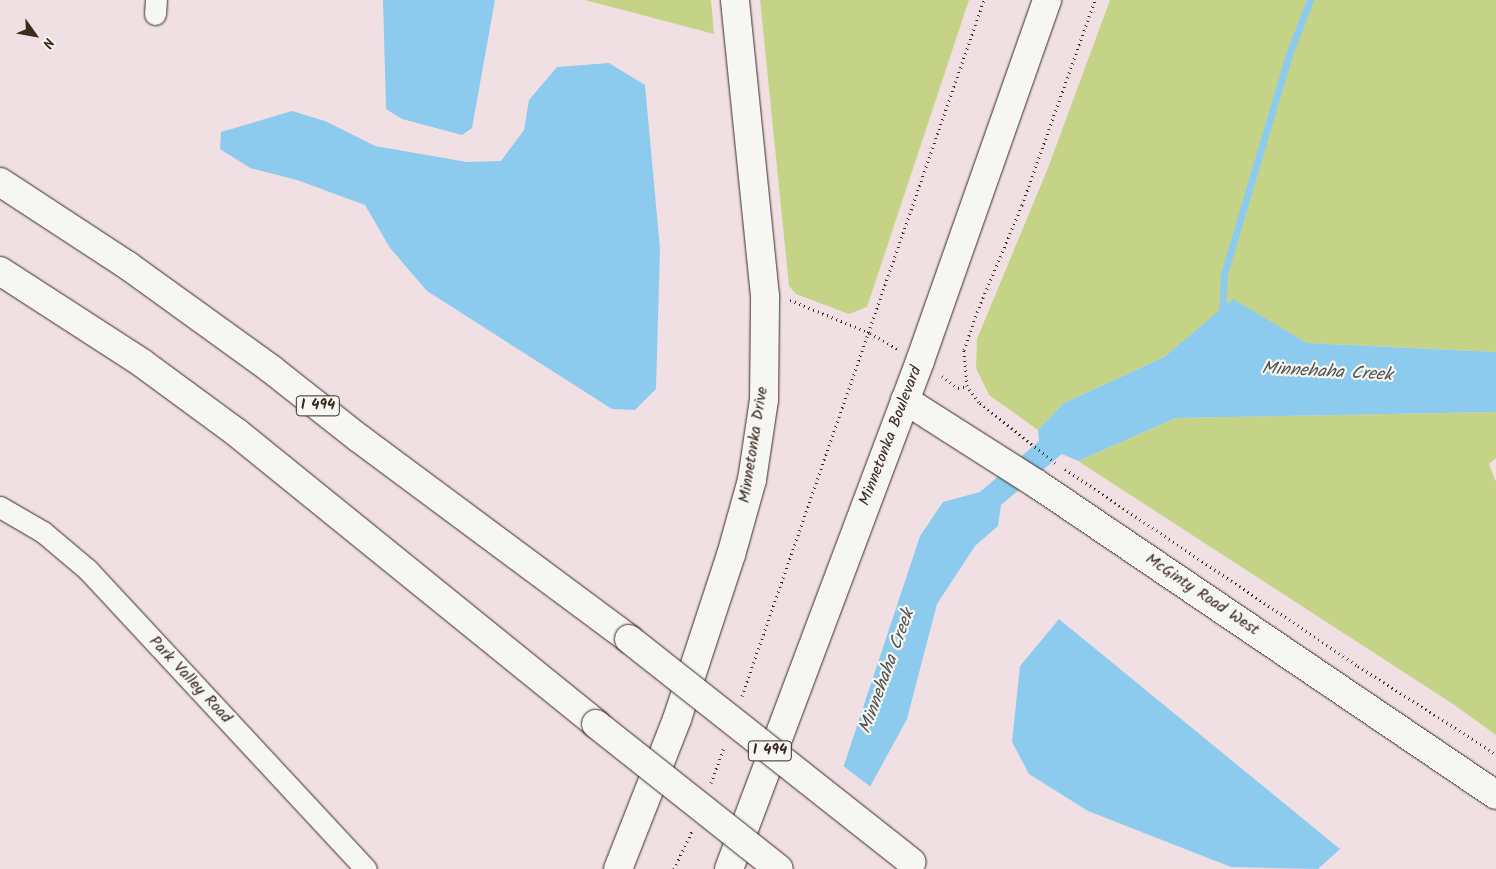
<!DOCTYPE html>
<html>
<head>
<meta charset="utf-8">
<style>
	body { margin:0 }
	#map { position:relative; width:1496px; height:869px; overflow:hidden; background:#f0e0e4; font-family:Kalam,sans-serif }
	div>[style] { position:absolute }
	[style*='--x'] { left:calc(var(--x)*1px); top:calc(var(--y)*1px); width:calc(var(--w)*1px); rotate:calc(var(--a)*1deg) }
	.green>* { inset:0; background:#c5d387 }
	.water>* { inset:0; background:#8dcbee }
	.pier>* { inset:0; background:#f0e0e4 }
	.stream>* { height:7px; margin:-3.5px; padding:0 3.5px; transform-origin:3.5px; border-radius:3.5px; background:#8dcbee }
	.path>* { height:3px; margin-top:-1.5px; transform-origin:0; background:repeating-linear-gradient(90deg,#3b2a1e 0 1px,transparent 0 5px) }
	.roads { filter:drop-shadow(0 0 1px #3b2a1e) drop-shadow(0 0 1px #3b2a1e) }
	.street>* { height:21px; margin:-10.5px; padding:0 10.5px; transform-origin:10.5px; border-radius:10.5px; background:#f6f6f2 }
	.secondary>* { height:28px; margin:-14px; padding:0 14px; transform-origin:14px; border-radius:14px; background:#f6f6f2 }
	.highway>* { height:28px; margin:-14px; padding:0 14px; transform-origin:14px; border-radius:14px; background:#f6f6f2 }
	.bridges { filter:drop-shadow(0 0 1px #3b2a1e) drop-shadow(0 0 1px #3b2a1e) }
	.highway-bridge>* { height:28px; margin:-14px; padding:0 14px; transform-origin:14px; border-radius:14px; background:#f6f6f2 }
	span { translate:-50% -50%; white-space:nowrap; text-align:center; line-height:1.15; -webkit-text-stroke:4.5px #f6f6f2; paint-order:stroke }
	.shield-label span { padding:1px 4px; background:#f6f6f2; border:1px solid; border-radius:4px; -webkit-text-stroke-width:0 }
	.shield-label { font-size:15px; color:#3b2a1e; font-weight:700 }
	.street-label { font-size:16px; color:#3b2a1e }
	.water-label { font-size:18px; color:#505252; font-style:italic }
	.north { position:absolute; left:10px; top:10px; width:50px; height:50px; -webkit-text-stroke:4px #f6f6f2; paint-order:stroke; rotate:122deg; font-size:14px; font-weight:700; line-height:20px; text-align:center; color:#3b2a1e }
	.north::after { content:''; display:block; margin:auto; width:18px; height:22px; background:#3b2a1e; clip-path:polygon(50% 0,100% 100%,50% 72%,0 100%) }
</style>
</head>
<body>
<div id="map">
	<div class="green">
		<div style="clip-path:polygon(585px 0,711px 0,714px 34px)"></div>
		<div style="clip-path:polygon(760px 0,969px 0,867px 307px,849px 314px,796px 294px,789px 286px)"></div>
		<div style="clip-path:polygon(1110px 0,1496px 0,1496px 352px,1307px 343px,1233px 300px,1164px 357px,1064px 403px,1038px 430px,989px 395px,976px 368px,977px 339px,1048px 168px)"></div>
		<div style="clip-path:polygon(1496px 412px,1496px 458px,1489px 464px,1496px 482px,1496px 735px,1453px 704px,1078px 461px,1176px 418px)"></div>
	</div>
	<div class="water">
		<div style="clip-path:polygon(383px 0,495px 0,472px 128px,462px 135px,402px 119px,386px 109px)"></div>
		<div style="clip-path:polygon(609px 63px,645px 85px,660px 249px,656px 389px,635px 410px,612px 409px,427px 291px,390px 248px,365px 205px,297px 180px,250px 168px,220px 149px,221px 132px,292px 111px,325px 121px,375px 146px,467px 162px,501px 161px,524px 130px,529px 100px,557px 67px)"></div>
		<div style="clip-path:polygon(1233px 299px,1307px 343px,1496px 352px,1496px 412px,1176px 418px,1078px 461px,1062px 454px,1001px 505px,998px 526px,975px 546px,937px 604px,907px 719px,871px 785px,840px 869px,801px 869px,844px 765px,920px 536px,943px 502px,980px 492px,1039px 441px,1038px 430px,1064px 403px,1164px 357px)"></div>
		<div style="clip-path:polygon(1059px 619px,1340px 849px,1318px 869px,1231px 867px,1088px 811px,1029px 774px,1012px 742px,1020px 666px)"></div>
	</div>
	<div class="pier">
		<div style="clip-path:polygon(842px 765px,872px 788px,843px 869px,799px 869px)"></div>
	</div>
	<div class="stream">
		<div style="--x:1222;--y:316;--w:42;--a:-87.3"></div>
		<div style="--x:1224;--y:274;--w:229;--a:-73.5"></div>
		<div style="--x:1289;--y:54;--w:58;--a:-68.7"></div>
	</div>
	<div class="path">
		<div style="--x:790;--y:300;--w:87;--a:22.4"></div>
		<div style="--x:870;--y:333;--w:32;--a:30"></div>
		<div style="--x:942;--y:376;--w:20;--a:37"></div>
		<div style="--x:958;--y:388;--w:9;--a:-13"></div>
		<div style="--x:1055;--y:463;--w:97;--a:-141.2"></div>
		<div style="--x:979;--y:402;--w:20;--a:-127"></div>
		<div style="--x:967;--y:386;--w:36;--a:-95"></div>
		<div style="--x:964;--y:350;--w:40;--a:-71.1"></div>
		<div style="--x:977;--y:312;--w:116;--a:-67.2"></div>
		<div style="--x:1022;--y:205;--w:218;--a:-70.4"></div>
		<div style="--x:1065;--y:469;--w:353;--a:33.9"></div>
		<div style="--x:1358;--y:666;--w:164;--a:32.5"></div>
		<div style="--x:742;--y:696;--w:737;--a:-70.83"></div>
		<div style="--x:711;--y:783;--w:38;--a:-70"></div>
		<div style="--x:674;--y:869;--w:42;--a:-64.7"></div>
	</div>
	<div class="roads">
		<div class="street">
			<div style="--x:155;--y:14;--w:14;--a:-86"></div>
			<div style="--x:0;--y:507;--w:50;--a:30.2"></div>
			<div style="--x:43;--y:532;--w:59;--a:40.2"></div>
			<div style="--x:88;--y:570;--w:408;--a:47.1"></div>
		</div>
		<div class="secondary">
			<div style="--x:905;--y:400;--w:156;--a:32.5"></div>
			<div style="--x:1037;--y:484;--w:554;--a:34.12"></div>
			<div style="--x:618;--y:869;--w:161;--a:-68.5"></div>
			<div style="--x:677;--y:719;--w:173;--a:-71.8"></div>
			<div style="--x:731;--y:555;--w:78;--a:-74.4"></div>
			<div style="--x:752;--y:480;--w:81;--a:-81.5"></div>
			<div style="--x:764;--y:400;--w:104;--a:-89.4"></div>
			<div style="--x:765;--y:296;--w:298;--a:-95.8"></div>
			<div style="--x:729;--y:869;--w:543;--a:-69.39"></div>
			<div style="--x:920;--y:361;--w:383;--a:-70.6"></div>
		</div>
		<div class="highway">
			<div style="--x:0;--y:182;--w:152;--a:33.2"></div>
			<div style="--x:127;--y:265;--w:178;--a:35.8"></div>
			<div style="--x:271;--y:369;--w:113;--a:38.2"></div>
			<div style="--x:360;--y:439;--w:335;--a:36.6"></div>
			<div style="--x:0;--y:271;--w:169;--a:32.9"></div>
			<div style="--x:142;--y:363;--w:117;--a:36.3"></div>
			<div style="--x:236;--y:432;--w:464;--a:39"></div>
		</div>
	</div>
	<div class="bridges">
		<div class="highway-bridge">
			<div style="--x:629;--y:639;--w:360;--a:38.3"></div>
			<div style="--x:596;--y:724;--w:233;--a:38.4"></div>
		</div>
	</div>
	<div class="shield-label">
		<span style="left:318px;top:406px">I 494</span>
		<span style="left:770px;top:751px">I 494</span>
	</div>
	<div class="street-label">
		<span style="left:891px;top:436px;rotate:-69deg">Minnetonka Boulevard</span>
		<span style="left:754px;top:445px;rotate:-81deg">Minnetonka Drive</span>
		<span style="left:1202px;top:595px;rotate:34deg">McGinty Road West</span>
		<span style="left:190px;top:680px;rotate:47deg">Park Valley Road</span>
	</div>
	<div class="water-label">
		<span style="left:1327px;top:373px;rotate:3deg">Minnehaha Creek</span>
		<span style="left:888px;top:672px;rotate:-70deg">Minnehaha Creek</span>
	</div>
	<div class="north">N</div>
</div>
</body>
</html>
